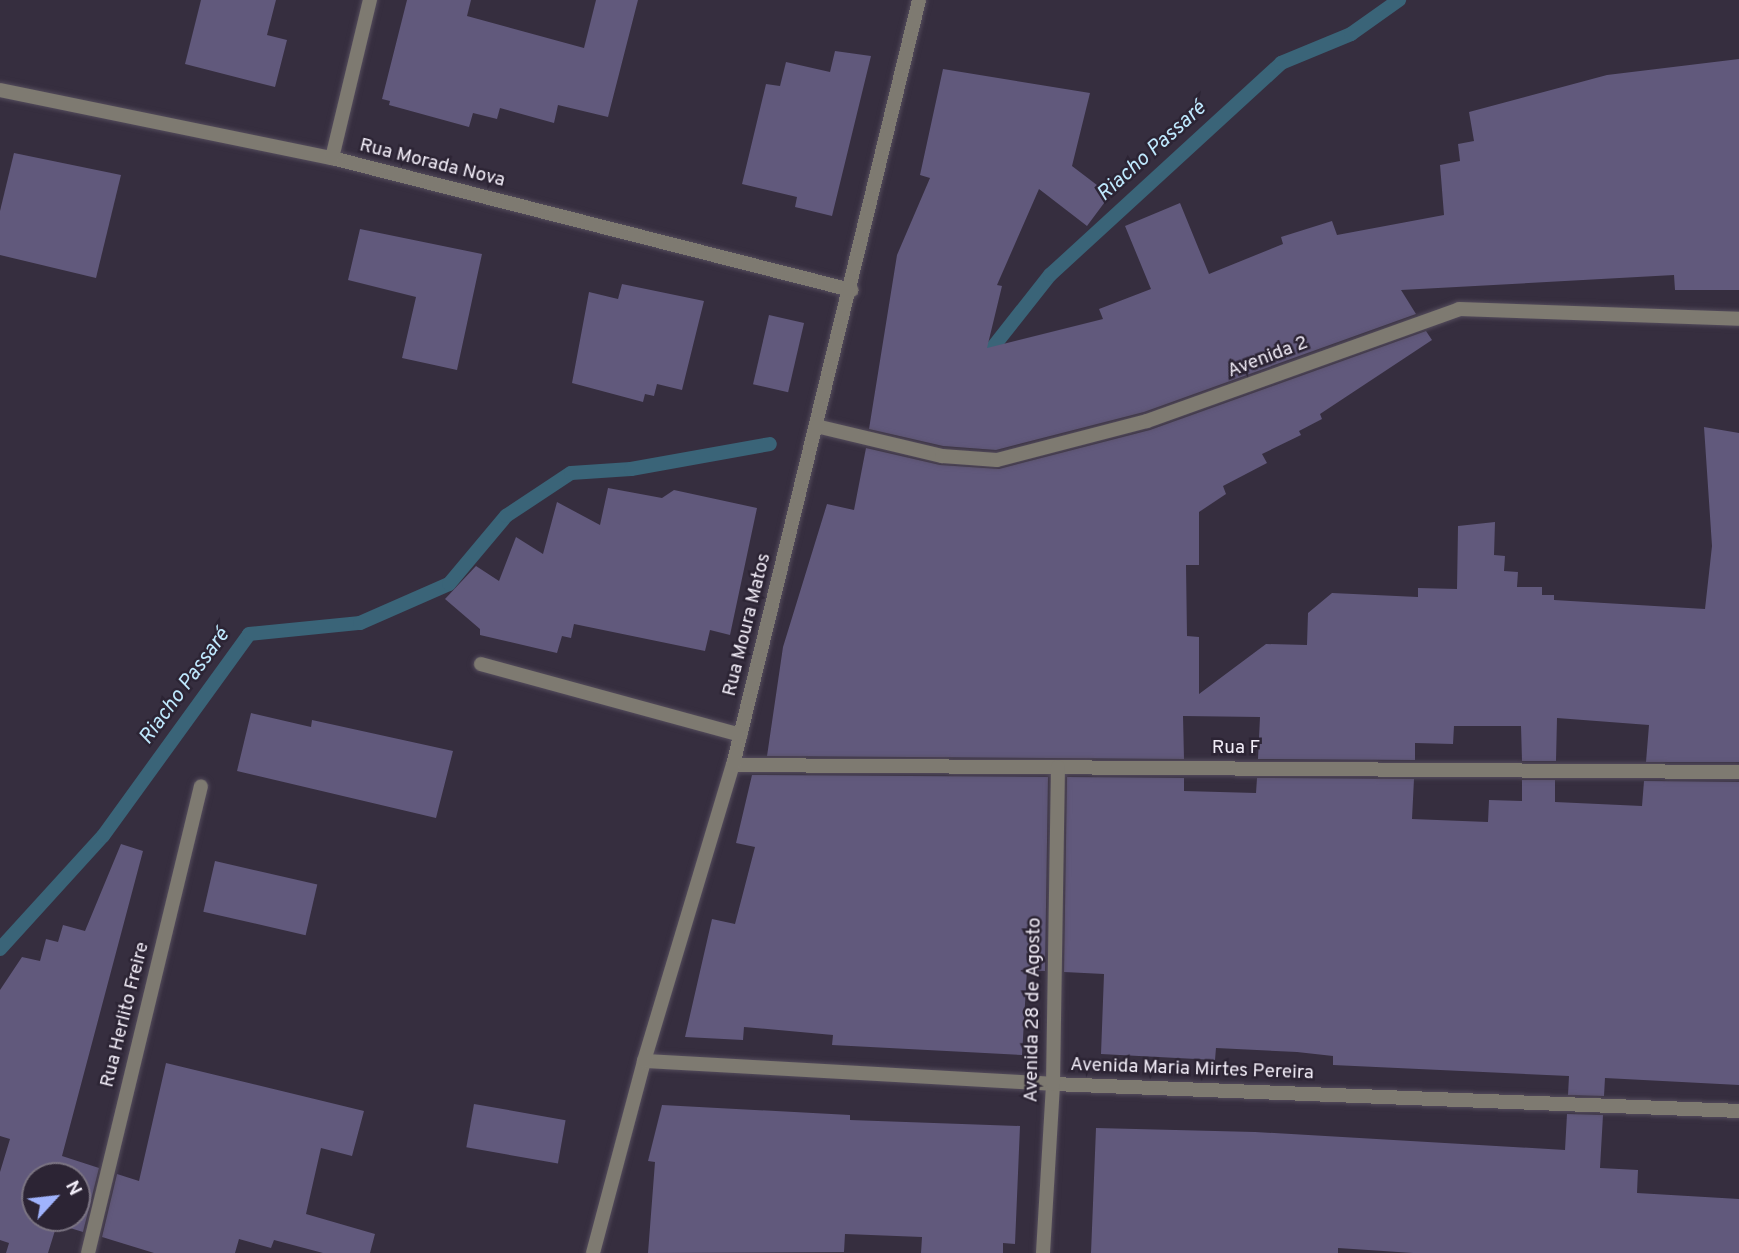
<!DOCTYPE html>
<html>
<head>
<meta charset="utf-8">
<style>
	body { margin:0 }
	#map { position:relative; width:1739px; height:1253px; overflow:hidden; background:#362e3f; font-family:Overpass,sans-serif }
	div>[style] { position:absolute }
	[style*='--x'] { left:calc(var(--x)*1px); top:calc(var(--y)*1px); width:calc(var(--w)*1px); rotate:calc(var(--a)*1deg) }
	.stream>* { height:14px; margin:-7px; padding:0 7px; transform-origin:7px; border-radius:7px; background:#3a6478 }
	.building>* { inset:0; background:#61597c; transform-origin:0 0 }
	.roads { filter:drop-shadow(0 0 2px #544c5c) drop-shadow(0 0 2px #544c5c) }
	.service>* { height:14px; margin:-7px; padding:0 7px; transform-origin:7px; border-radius:7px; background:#7e7a71 }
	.minor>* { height:14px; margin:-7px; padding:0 7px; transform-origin:7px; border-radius:7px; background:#7e7a71 }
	span { translate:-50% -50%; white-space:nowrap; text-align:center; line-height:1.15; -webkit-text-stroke:5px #2c2434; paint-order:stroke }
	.street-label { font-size:19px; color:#f1ecf7 }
	.water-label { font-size:21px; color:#bfe9fe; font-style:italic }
	.north { position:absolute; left:21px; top:1162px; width:70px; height:70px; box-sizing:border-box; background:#2c2434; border:2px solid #7b7482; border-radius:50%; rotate:63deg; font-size:19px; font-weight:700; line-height:28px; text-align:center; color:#f1ecf7 }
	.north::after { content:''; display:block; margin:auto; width:24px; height:32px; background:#a0b3fd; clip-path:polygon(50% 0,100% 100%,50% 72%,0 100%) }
</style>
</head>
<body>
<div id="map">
	<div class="stream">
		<div style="--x:982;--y:361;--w:110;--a:-51.7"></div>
		<div style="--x:1050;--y:275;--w:314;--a:-42.5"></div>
		<div style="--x:1281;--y:63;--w:76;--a:-22.5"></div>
		<div style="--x:1351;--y:34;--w:59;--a:-35.3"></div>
		<div style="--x:0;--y:949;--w:153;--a:-47.7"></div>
		<div style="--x:103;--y:836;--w:249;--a:-54.1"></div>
		<div style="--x:249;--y:634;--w:112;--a:-5.7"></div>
		<div style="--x:360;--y:623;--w:97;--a:-23.7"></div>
		<div style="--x:449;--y:584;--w:89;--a:-50"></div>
		<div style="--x:506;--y:516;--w:78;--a:-33.5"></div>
		<div style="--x:571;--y:473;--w:60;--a:-3.8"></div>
		<div style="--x:631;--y:469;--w:141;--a:-10.2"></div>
	</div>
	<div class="building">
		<div style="clip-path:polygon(201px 0,276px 0,267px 35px,287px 40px,275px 87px,185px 64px)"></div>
		<div style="clip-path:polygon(407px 0,471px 0,467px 16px,584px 48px,596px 0,638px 0,608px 117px,558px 105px,554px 123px,500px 108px,497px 119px,473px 113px,469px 127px,389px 105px,390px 101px,382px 99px)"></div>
		<div style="clip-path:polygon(835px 51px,871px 56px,832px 216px,795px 207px,797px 197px,742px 184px,766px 84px,780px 86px,786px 62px,830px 72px)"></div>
		<div style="clip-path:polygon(1739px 59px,1739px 290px,1675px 290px,1674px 275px,1401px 290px,1416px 314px,1144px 412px,996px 450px,943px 446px,869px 429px,897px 255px,930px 178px,920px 175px,943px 69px,1090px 93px,1072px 166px,1110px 195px,1087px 226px,1039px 189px,997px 285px,1002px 286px,987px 348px,1103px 319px,1099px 309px,1151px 289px,1125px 226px,1180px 203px,1209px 274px,1283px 244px,1281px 237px,1332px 221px,1337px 235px,1444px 215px,1440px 165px,1460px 161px,1458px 144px,1474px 141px,1469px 112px,1607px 75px)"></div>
		<div style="clip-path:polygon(14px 153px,121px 175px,96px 278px,0 255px,0 211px)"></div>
		<div style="clip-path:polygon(360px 229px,482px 254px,457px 370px,402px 358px,416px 297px,348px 280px)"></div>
		<div style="clip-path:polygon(622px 284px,704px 301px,682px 390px,657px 384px,654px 396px,645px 394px,643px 402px,572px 383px,589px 292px,618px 299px)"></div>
		<div style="left:769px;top:315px;width:36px;height:71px;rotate:13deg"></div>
		<div style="clip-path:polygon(1426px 331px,1432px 340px,1320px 414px,1322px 419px,1299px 431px,1301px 435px,1262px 454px,1267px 463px,1223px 486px,1226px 494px,1199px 512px,1199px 565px,1186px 565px,1187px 636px,1199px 637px,1199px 694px,1266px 644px,1307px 645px,1308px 613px,1332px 593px,1418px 597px,1418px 588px,1457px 589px,1458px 526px,1495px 522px,1494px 555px,1505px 556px,1504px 571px,1518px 572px,1517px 587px,1542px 587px,1542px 595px,1554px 595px,1554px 600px,1705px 609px,1712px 546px,1704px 427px,1739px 433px,1739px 762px,1646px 762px,1649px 725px,1557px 718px,1556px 761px,1522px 761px,1521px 726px,1454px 726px,1453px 744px,1415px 743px,1415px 760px,1258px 759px,1260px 717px,1183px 716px,1184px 759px,767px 756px,783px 647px,827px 504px,854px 510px,866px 448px,940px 465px,999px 469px,1150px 430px)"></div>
		<div style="clip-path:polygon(608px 488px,662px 498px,674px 490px,757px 508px,730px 635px,710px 630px,705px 651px,574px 624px,571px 638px,562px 636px,557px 653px,480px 635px,480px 629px,445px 599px,476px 566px,499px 581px,516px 537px,543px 554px,557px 502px,600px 525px)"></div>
		<div style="clip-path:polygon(251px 713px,311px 727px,312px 720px,453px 751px,436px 818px,237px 771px)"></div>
		<div style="clip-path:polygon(752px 775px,1048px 777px,1045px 971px,1027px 970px,1022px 1055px,832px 1045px,833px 1035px,744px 1027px,743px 1040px,685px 1037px,712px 919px,735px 924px,755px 847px,736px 843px)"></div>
		<div style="clip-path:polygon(1067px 777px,1184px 778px,1184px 791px,1256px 793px,1257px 778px,1414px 779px,1412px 819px,1488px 822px,1489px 800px,1522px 801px,1522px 780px,1555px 780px,1555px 802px,1642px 806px,1644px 781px,1739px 782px,1739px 1085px,1605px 1078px,1604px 1096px,1568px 1095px,1569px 1076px,1333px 1065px,1333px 1056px,1297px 1052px,1216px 1048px,1215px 1060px,1101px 1054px,1104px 974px,1064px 972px)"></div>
		<div style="clip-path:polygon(evenodd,121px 844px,143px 851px,62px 1156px,99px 1168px,83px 1232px,57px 1224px,48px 1253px,6px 1253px,9px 1243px,0 1240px,0 1172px,10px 1139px,0 1136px,0 990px,22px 957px,40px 961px,46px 939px,58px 942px,63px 925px,85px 931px,121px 844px,35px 1176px,77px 1176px,77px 1218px,35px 1218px,35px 1176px)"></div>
		<div style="left:215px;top:861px;width:105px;height:52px;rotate:13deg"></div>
		<div style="clip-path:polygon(166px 1063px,364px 1111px,352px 1156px,321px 1148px,306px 1214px,375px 1234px,370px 1253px,323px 1253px,274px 1240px,271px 1248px,239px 1239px,235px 1253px,154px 1253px,102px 1237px,117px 1174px,139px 1181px)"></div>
		<div style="left:474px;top:1104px;width:93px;height:44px;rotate:10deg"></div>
		<div style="clip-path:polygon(662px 1105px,850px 1115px,850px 1120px,1020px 1126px,1015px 1244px,1003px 1243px,1003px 1253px,921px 1253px,922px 1237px,845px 1234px,844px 1252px,648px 1253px,655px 1162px,648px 1161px)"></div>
		<div style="clip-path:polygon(1567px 1114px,1603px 1115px,1600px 1168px,1638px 1170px,1637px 1193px,1739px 1199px,1739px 1253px,1413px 1253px,1338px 1248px,1338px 1253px,1091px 1253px,1096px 1128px,1255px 1132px,1565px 1150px)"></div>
	</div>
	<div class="roads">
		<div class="service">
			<div style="--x:481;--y:664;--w:269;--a:15.3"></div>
		</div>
		<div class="minor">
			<div style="--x:0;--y:90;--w:339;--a:11.6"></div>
			<div style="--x:332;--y:158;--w:536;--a:14.27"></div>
			<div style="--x:332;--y:158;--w:163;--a:-76.5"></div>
			<div style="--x:816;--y:426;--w:130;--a:13.4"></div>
			<div style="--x:942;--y:456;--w:55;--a:4.2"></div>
			<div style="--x:997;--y:460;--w:155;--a:-14.6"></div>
			<div style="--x:1147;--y:421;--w:331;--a:-19.7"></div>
			<div style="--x:1459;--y:309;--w:280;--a:2"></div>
			<div style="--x:733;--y:765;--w:1006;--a:0.4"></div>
			<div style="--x:644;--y:1061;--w:410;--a:3.2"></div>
			<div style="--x:1053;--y:1084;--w:687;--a:2.25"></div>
			<div style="--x:88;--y:1253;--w:480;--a:-76.4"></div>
			<div style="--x:593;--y:1253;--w:199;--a:-75.1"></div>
			<div style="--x:644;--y:1061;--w:309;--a:-73.3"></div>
			<div style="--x:733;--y:765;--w:787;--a:-76.33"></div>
			<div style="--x:1043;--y:1253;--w:169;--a:-86.6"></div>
			<div style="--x:1053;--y:1084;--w:317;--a:-89.1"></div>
		</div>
	</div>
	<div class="street-label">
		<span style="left:432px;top:164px;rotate:14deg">Rua Morada Nova</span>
		<span style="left:1268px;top:358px;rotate:-21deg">Avenida 2</span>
		<span style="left:748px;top:625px;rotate:-76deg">Rua Moura Matos</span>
		<span style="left:1236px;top:749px">Rua F</span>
		<span style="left:1034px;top:1010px;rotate:-89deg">Avenida 28 de Agosto</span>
		<span style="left:126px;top:1015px;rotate:-76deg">Rua Herlito Freire</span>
		<span style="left:1192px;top:1070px;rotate:2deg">Avenida Maria Mirtes Pereira</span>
	</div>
	<div class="water-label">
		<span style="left:1152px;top:152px;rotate:-42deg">Riacho Passaré</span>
		<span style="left:185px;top:687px;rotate:-54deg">Riacho Passaré</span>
	</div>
	<div class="north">N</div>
</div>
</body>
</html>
